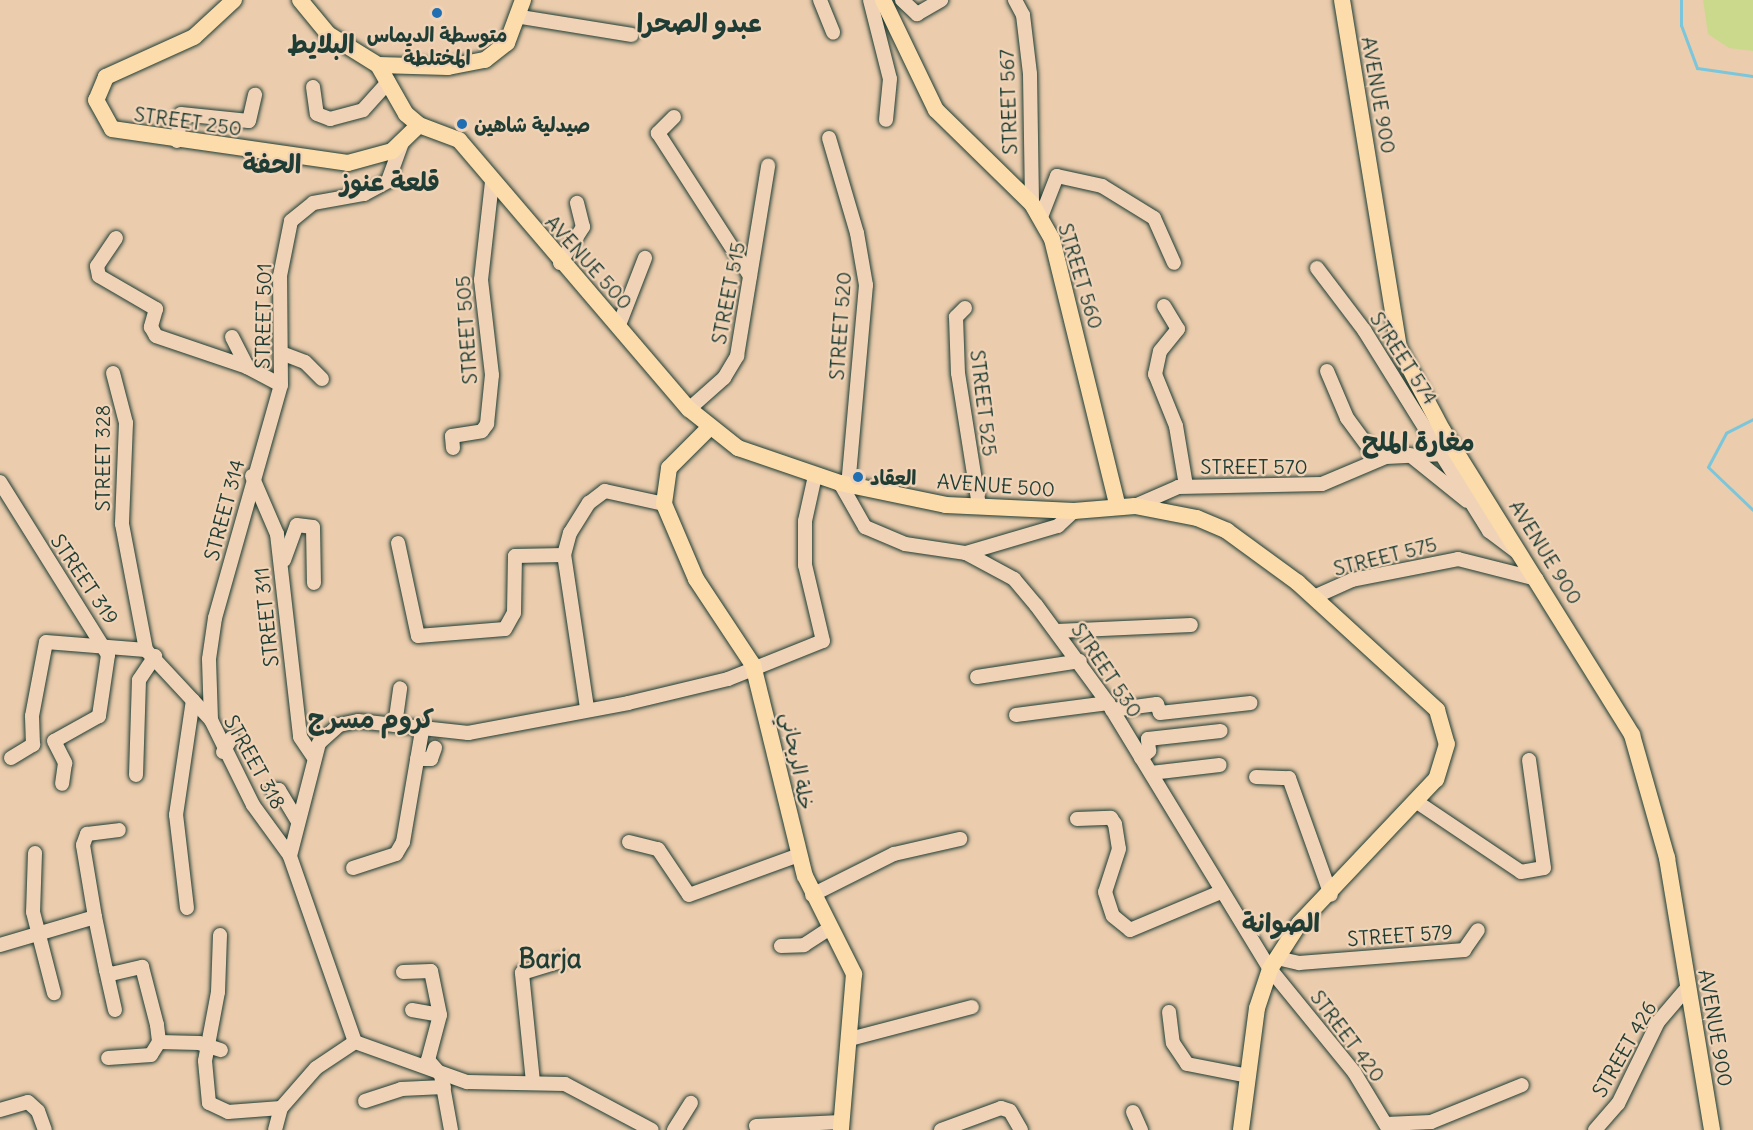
<!DOCTYPE html>
<html>
<head>
<meta charset="utf-8">
<style>
	body { margin:0 }
	#map { position:relative; width:1753px; height:1130px; overflow:hidden; background:#ebccad; font-family:Delius,"Playpen Sans Arabic",sans-serif }
	div>[style] { position:absolute }
	[style*='--x'] { left:calc(var(--x)*1px); top:calc(var(--y)*1px); width:calc(var(--w)*1px); rotate:calc(var(--a)*1deg) }
	.green>* { inset:0; background:#cbd98d }
	.stream>* { height:3px; margin:-1.5px; padding:0 1.5px; transform-origin:1.5px; border-radius:1.5px; background:#7bc6db }
	.roads { filter:drop-shadow(0 0 2px #1f3d34) drop-shadow(0 0 2px #1f3d34) }
	.minor>* { height:14px; margin:-7px; padding:0 7px; transform-origin:7px; border-radius:7px; background:#f0d3b6 }
	.major>* { height:16px; margin:-8px; padding:0 8px; transform-origin:8px; border-radius:8px; background:#fddcac }
	.dots>* { width:16px; height:16px; translate:-50% -50%; box-sizing:border-box; border:3px solid #f0d3b6; border-radius:50% }
	span { translate:-50% -50%; white-space:nowrap; text-align:center; line-height:1.15; -webkit-text-stroke:4.5px #f0d3b6; paint-order:stroke }
	.poi-label { font-size:20px; color:#1f3d34; font-weight:700 }
	.left { translate:0 -50%; text-align:left }
	.street-label { font-size:20px; color:#1f3d34 }
	.district-label { font-size:26px; color:#1f3d34; font-weight:700 }
</style>
</head>
<body>
<div id="map">
	<div class="green">
		<div style="clip-path:polygon(1753px 0,1753px 51px,1729px 48px,1708px 34px,1703px 0)"></div>
	</div>
	<div class="stream">
		<div style="--x:1681;--y:0;--w:25;--a:90"></div>
		<div style="--x:1681;--y:25;--w:46;--a:69.6"></div>
		<div style="--x:1697;--y:68;--w:57;--a:8.1"></div>
		<div style="--x:1753;--y:419;--w:30;--a:153"></div>
		<div style="--x:1726;--y:433;--w:38;--a:118"></div>
		<div style="--x:1708;--y:467;--w:62;--a:43.7"></div>
	</div>
	<div class="roads">
		<div class="minor">
			<div style="--x:820;--y:0;--w:35;--a:68"></div>
			<div style="--x:870;--y:0;--w:81;--a:75.8"></div>
			<div style="--x:890;--y:79;--w:41;--a:95.6"></div>
			<div style="--x:902;--y:0;--w:21;--a:43"></div>
			<div style="--x:917;--y:14;--w:28;--a:-30"></div>
			<div style="--x:1015;--y:0;--w:17;--a:62"></div>
			<div style="--x:1023;--y:15;--w:59;--a:83.2"></div>
			<div style="--x:1030;--y:74;--w:130;--a:89.1"></div>
			<div style="--x:521;--y:17;--w:112;--a:9.2"></div>
			<div style="--x:313;--y:87;--w:27;--a:82"></div>
			<div style="--x:317;--y:114;--w:14;--a:21"></div>
			<div style="--x:330;--y:119;--w:34;--a:-15"></div>
			<div style="--x:363;--y:110;--w:38;--a:-48"></div>
			<div style="--x:674;--y:117;--w:23;--a:135"></div>
			<div style="--x:658;--y:133;--w:170;--a:57.2"></div>
			<div style="--x:829;--y:138;--w:99;--a:73.6"></div>
			<div style="--x:857;--y:233;--w:53;--a:80.2"></div>
			<div style="--x:866;--y:285;--w:201;--a:95.1"></div>
			<div style="--x:177;--y:141;--w:27;--a:-82"></div>
			<div style="--x:181;--y:114;--w:68;--a:5.9"></div>
			<div style="--x:249;--y:121;--w:27;--a:-77"></div>
			<div style="--x:1041;--y:217;--w:44;--a:-68.7"></div>
			<div style="--x:1057;--y:176;--w:46;--a:12.5"></div>
			<div style="--x:1102;--y:186;--w:61;--a:31.6"></div>
			<div style="--x:1154;--y:218;--w:49;--a:66"></div>
			<div style="--x:116;--y:238;--w:34;--a:124"></div>
			<div style="--x:97;--y:266;--w:10;--a:79"></div>
			<div style="--x:99;--y:276;--w:66;--a:30.1"></div>
			<div style="--x:156;--y:309;--w:19;--a:106"></div>
			<div style="--x:151;--y:327;--w:10;--a:61"></div>
			<div style="--x:156;--y:336;--w:96;--a:18.8"></div>
			<div style="--x:560;--y:263;--w:43;--a:-57.4"></div>
			<div style="--x:583;--y:227;--w:25;--a:-104"></div>
			<div style="--x:1317;--y:268;--w:78;--a:52.8"></div>
			<div style="--x:1364;--y:330;--w:237;--a:58.1"></div>
			<div style="--x:1489;--y:531;--w:39;--a:37"></div>
			<div style="--x:1164;--y:306;--w:27;--a:59"></div>
			<div style="--x:1178;--y:329;--w:28;--a:129"></div>
			<div style="--x:1160;--y:351;--w:24;--a:102"></div>
			<div style="--x:1155;--y:374;--w:56;--a:68"></div>
			<div style="--x:1176;--y:426;--w:61;--a:80.5"></div>
			<div style="--x:965;--y:308;--w:13;--a:135"></div>
			<div style="--x:956;--y:317;--w:56;--a:88"></div>
			<div style="--x:958;--y:373;--w:135;--a:81"></div>
			<div style="--x:619;--y:325;--w:72;--a:-68.8"></div>
			<div style="--x:232;--y:337;--w:34;--a:63"></div>
			<div style="--x:247;--y:367;--w:38;--a:28"></div>
			<div style="--x:284;--y:354;--w:22;--a:21"></div>
			<div style="--x:305;--y:362;--w:24;--a:45"></div>
			<div style="--x:1327;--y:371;--w:51;--a:66.9"></div>
			<div style="--x:1347;--y:418;--w:52;--a:53.6"></div>
			<div style="--x:113;--y:373;--w:52;--a:75.4"></div>
			<div style="--x:126;--y:423;--w:101;--a:92.3"></div>
			<div style="--x:122;--y:524;--w:128;--a:79.2"></div>
			<div style="--x:689;--y:409;--w:47;--a:-41.5"></div>
			<div style="--x:724;--y:378;--w:26;--a:-59"></div>
			<div style="--x:737;--y:356;--w:193;--a:-80.7"></div>
			<div style="--x:453;--y:448;--w:12;--a:-95"></div>
			<div style="--x:452;--y:436;--w:30;--a:-9"></div>
			<div style="--x:482;--y:431;--w:9;--a:-54"></div>
			<div style="--x:487;--y:424;--w:49;--a:-84.2"></div>
			<div style="--x:492;--y:375;--w:96;--a:-96.6"></div>
			<div style="--x:481;--y:280;--w:99;--a:-83.6"></div>
			<div style="--x:1410;--y:455;--w:73;--a:38.9"></div>
			<div style="--x:252;--y:476;--w:63;--a:66.7"></div>
			<div style="--x:277;--y:534;--w:204;--a:83.5"></div>
			<div style="--x:300;--y:737;--w:23;--a:56"></div>
			<div style="--x:0;--y:482;--w:204;--a:58"></div>
			<div style="--x:108;--y:655;--w:62;--a:98.4"></div>
			<div style="--x:99;--y:716;--w:51;--a:150.9"></div>
			<div style="--x:54;--y:741;--w:25;--a:63"></div>
			<div style="--x:65;--y:763;--w:21;--a:98"></div>
			<div style="--x:840;--y:483;--w:51;--a:60.4"></div>
			<div style="--x:865;--y:527;--w:43;--a:23"></div>
			<div style="--x:905;--y:544;--w:62;--a:8.4"></div>
			<div style="--x:966;--y:553;--w:55;--a:28.4"></div>
			<div style="--x:1014;--y:579;--w:34;--a:50"></div>
			<div style="--x:1036;--y:605;--w:122;--a:53.7"></div>
			<div style="--x:1108;--y:703;--w:311;--a:58.7"></div>
			<div style="--x:1270;--y:969;--w:133;--a:50.8"></div>
			<div style="--x:1354;--y:1072;--w:68;--a:58.9"></div>
			<div style="--x:1135;--y:506;--w:47;--a:-23.8"></div>
			<div style="--x:1178;--y:487;--w:144;--a:-1.2"></div>
			<div style="--x:1322;--y:484;--w:69;--a:-22.9"></div>
			<div style="--x:1386;--y:457;--w:58;--a:-3"></div>
			<div style="--x:398;--y:543;--w:95;--a:77.9"></div>
			<div style="--x:418;--y:636;--w:87;--a:-4.6"></div>
			<div style="--x:505;--y:629;--w:18;--a:-61"></div>
			<div style="--x:514;--y:613;--w:57;--a:-89"></div>
			<div style="--x:515;--y:556;--w:49;--a:-1.2"></div>
			<div style="--x:966;--y:553;--w:96;--a:-16.4"></div>
			<div style="--x:1058;--y:526;--w:22;--a:-43"></div>
			<div style="--x:284;--y:560;--w:37;--a:-70"></div>
			<div style="--x:297;--y:525;--w:16;--a:7"></div>
			<div style="--x:313;--y:527;--w:56;--a:89"></div>
			<div style="--x:1314;--y:597;--w:42;--a:-24.1"></div>
			<div style="--x:1352;--y:580;--w:108;--a:-11.2"></div>
			<div style="--x:1458;--y:559;--w:81;--a:14.2"></div>
			<div style="--x:1057;--y:631;--w:134;--a:-2.6"></div>
			<div style="--x:977;--y:677;--w:104;--a:-8.8"></div>
			<div style="--x:587;--y:708;--w:155;--a:-98.5"></div>
			<div style="--x:564;--y:555;--w:23;--a:-75"></div>
			<div style="--x:570;--y:533;--w:36;--a:-58"></div>
			<div style="--x:589;--y:503;--w:20;--a:-37"></div>
			<div style="--x:605;--y:491;--w:60;--a:12.4"></div>
			<div style="--x:1112;--y:710;--w:45;--a:-7.6"></div>
			<div style="--x:1157;--y:704;--w:9;--a:72"></div>
			<div style="--x:1160;--y:713;--w:91;--a:-6.3"></div>
			<div style="--x:1016;--y:715;--w:93;--a:-7.4"></div>
			<div style="--x:211;--y:720;--w:61;--a:-91.9"></div>
			<div style="--x:209;--y:659;--w:41;--a:-81.7"></div>
			<div style="--x:215;--y:618;--w:242;--a:-74.2"></div>
			<div style="--x:281;--y:385;--w:109;--a:-90.5"></div>
			<div style="--x:280;--y:276;--w:56;--a:-78.7"></div>
			<div style="--x:291;--y:221;--w:28;--a:-39"></div>
			<div style="--x:313;--y:203;--w:52;--a:-10"></div>
			<div style="--x:364;--y:194;--w:27;--a:-28"></div>
			<div style="--x:388;--y:181;--w:44;--a:-69.9"></div>
			<div style="--x:395;--y:725;--w:37;--a:-82"></div>
			<div style="--x:223;--y:752;--w:17;--a:-59"></div>
			<div style="--x:11;--y:758;--w:26;--a:-31"></div>
			<div style="--x:33;--y:745;--w:29;--a:-92"></div>
			<div style="--x:32;--y:716;--w:75;--a:-79.3"></div>
			<div style="--x:46;--y:642;--w:100;--a:4.6"></div>
			<div style="--x:146;--y:650;--w:96;--a:47.1"></div>
			<div style="--x:211;--y:720;--w:95;--a:63.7"></div>
			<div style="--x:253;--y:805;--w:63;--a:54"></div>
			<div style="--x:1141;--y:758;--w:11;--a:-41"></div>
			<div style="--x:1149;--y:751;--w:12;--a:-95"></div>
			<div style="--x:1148;--y:739;--w:73;--a:-6.3"></div>
			<div style="--x:417;--y:759;--w:14;--a:0"></div>
			<div style="--x:431;--y:759;--w:12;--a:-70"></div>
			<div style="--x:1151;--y:773;--w:69;--a:-6.6"></div>
			<div style="--x:136;--y:775;--w:95;--a:-88.2"></div>
			<div style="--x:139;--y:680;--w:29;--a:-56"></div>
			<div style="--x:1256;--y:777;--w:33;--a:2"></div>
			<div style="--x:1289;--y:778;--w:124;--a:70.3"></div>
			<div style="--x:273;--y:790;--w:6;--a:0"></div>
			<div style="--x:279;--y:790;--w:37;--a:59"></div>
			<div style="--x:1417;--y:802;--w:125;--a:33.9"></div>
			<div style="--x:1521;--y:872;--w:23;--a:-10"></div>
			<div style="--x:1544;--y:868;--w:109;--a:-97.9"></div>
			<div style="--x:1077;--y:819;--w:34;--a:-2"></div>
			<div style="--x:1111;--y:818;--w:7;--a:56"></div>
			<div style="--x:1115;--y:824;--w:25;--a:81"></div>
			<div style="--x:1119;--y:849;--w:45;--a:108"></div>
			<div style="--x:1105;--y:892;--w:25;--a:72"></div>
			<div style="--x:1113;--y:916;--w:22;--a:39"></div>
			<div style="--x:1130;--y:930;--w:99;--a:-22.7"></div>
			<div style="--x:629;--y:842;--w:30;--a:14"></div>
			<div style="--x:658;--y:849;--w:55;--a:56"></div>
			<div style="--x:689;--y:895;--w:117;--a:-20"></div>
			<div style="--x:35;--y:853;--w:59;--a:91.9"></div>
			<div style="--x:33;--y:912;--w:84;--a:75.5"></div>
			<div style="--x:353;--y:868;--w:45;--a:-18"></div>
			<div style="--x:396;--y:854;--w:14;--a:-60"></div>
			<div style="--x:403;--y:842;--w:113;--a:-80.3"></div>
			<div style="--x:812;--y:895;--w:92;--a:-26.6"></div>
			<div style="--x:894;--y:854;--w:68;--a:-12.8"></div>
			<div style="--x:187;--y:908;--w:94;--a:-96.7"></div>
			<div style="--x:176;--y:815;--w:116;--a:-81.6"></div>
			<div style="--x:95;--y:917;--w:73;--a:-99.5"></div>
			<div style="--x:83;--y:845;--w:12;--a:-70"></div>
			<div style="--x:87;--y:834;--w:32;--a:-7"></div>
			<div style="--x:220;--y:935;--w:57;--a:92"></div>
			<div style="--x:218;--y:992;--w:70;--a:100.7"></div>
			<div style="--x:205;--y:1061;--w:42;--a:84.6"></div>
			<div style="--x:209;--y:1103;--w:21;--a:25"></div>
			<div style="--x:228;--y:1112;--w:53;--a:-4.3"></div>
			<div style="--x:0;--y:945;--w:99;--a:-16.4"></div>
			<div style="--x:95;--y:917;--w:54;--a:78.3"></div>
			<div style="--x:106;--y:970;--w:6;--a:39"></div>
			<div style="--x:111;--y:974;--w:32;--a:-13"></div>
			<div style="--x:142;--y:967;--w:60;--a:75.5"></div>
			<div style="--x:157;--y:1025;--w:17;--a:83"></div>
			<div style="--x:159;--y:1042;--w:15;--a:122"></div>
			<div style="--x:151;--y:1055;--w:43;--a:176"></div>
			<div style="--x:781;--y:946;--w:23;--a:-2"></div>
			<div style="--x:804;--y:945;--w:30;--a:-33"></div>
			<div style="--x:1277;--y:958;--w:23;--a:13"></div>
			<div style="--x:1299;--y:963;--w:166;--a:-4.5"></div>
			<div style="--x:1464;--y:950;--w:24;--a:-55"></div>
			<div style="--x:106;--y:970;--w:41;--a:77.3"></div>
			<div style="--x:403;--y:972;--w:28;--a:-2"></div>
			<div style="--x:431;--y:971;--w:45;--a:78.4"></div>
			<div style="--x:412;--y:1010;--w:28;--a:10"></div>
			<div style="--x:440;--y:1015;--w:47;--a:104.9"></div>
			<div style="--x:428;--y:1060;--w:20;--a:49"></div>
			<div style="--x:441;--y:1075;--w:56;--a:79.7"></div>
			<div style="--x:1169;--y:1012;--w:31;--a:83"></div>
			<div style="--x:1173;--y:1043;--w:25;--a:56"></div>
			<div style="--x:1187;--y:1064;--w:62;--a:11.1"></div>
			<div style="--x:850;--y:1039;--w:126;--a:-14.7"></div>
			<div style="--x:159;--y:1042;--w:40;--a:1.4"></div>
			<div style="--x:199;--y:1043;--w:23;--a:18"></div>
			<div style="--x:355;--y:1042;--w:119;--a:19.7"></div>
			<div style="--x:467;--y:1082;--w:98;--a:1.2"></div>
			<div style="--x:565;--y:1084;--w:98;--a:27.9"></div>
			<div style="--x:533;--y:1082;--w:110;--a:-95.8"></div>
			<div style="--x:522;--y:973;--w:41;--a:-17.1"></div>
			<div style="--x:365;--y:1101;--w:38;--a:-18"></div>
			<div style="--x:401;--y:1089;--w:43;--a:-2.7"></div>
			<div style="--x:0;--y:1110;--w:29;--a:-16"></div>
			<div style="--x:28;--y:1102;--w:13;--a:42"></div>
			<div style="--x:38;--y:1111;--w:20;--a:70"></div>
			<div style="--x:1133;--y:1112;--w:20;--a:66"></div>
			<div style="--x:1386;--y:1124;--w:45;--a:-2.5"></div>
			<div style="--x:1431;--y:1122;--w:98;--a:-22.1"></div>
			<div style="--x:756;--y:1126;--w:85;--a:-2.7"></div>
			<div style="--x:275;--y:1130;--w:23;--a:-75"></div>
			<div style="--x:281;--y:1108;--w:53;--a:-48.8"></div>
			<div style="--x:316;--y:1068;--w:47;--a:-33.7"></div>
			<div style="--x:355;--y:1042;--w:197;--a:-109.3"></div>
			<div style="--x:290;--y:856;--w:117;--a:-75.6"></div>
			<div style="--x:319;--y:743;--w:27;--a:-42"></div>
			<div style="--x:339;--y:725;--w:19;--a:-12"></div>
			<div style="--x:358;--y:721;--w:111;--a:6.2"></div>
			<div style="--x:468;--y:733;--w:163;--a:-10.6"></div>
			<div style="--x:628;--y:703;--w:103;--a:-13.5"></div>
			<div style="--x:728;--y:679;--w:102;--a:-21.8"></div>
			<div style="--x:823;--y:641;--w:78;--a:-103.3"></div>
			<div style="--x:805;--y:565;--w:44;--a:-90"></div>
			<div style="--x:805;--y:521;--w:46;--a:-77.5"></div>
			<div style="--x:674;--y:1130;--w:32;--a:-58"></div>
			<div style="--x:941;--y:1130;--w:64;--a:-20.1"></div>
			<div style="--x:1001;--y:1108;--w:9;--a:18"></div>
			<div style="--x:1010;--y:1111;--w:22;--a:60"></div>
			<div style="--x:1595;--y:1130;--w:35;--a:-49"></div>
			<div style="--x:1618;--y:1104;--w:91;--a:-64"></div>
			<div style="--x:1658;--y:1022;--w:45;--a:-49.5"></div>
		</div>
		<div class="major">
			<div style="--x:234;--y:0;--w:54;--a:137.2"></div>
			<div style="--x:194;--y:37;--w:97;--a:155.6"></div>
			<div style="--x:106;--y:77;--w:25;--a:113"></div>
			<div style="--x:96;--y:100;--w:33;--a:61"></div>
			<div style="--x:112;--y:129;--w:238;--a:8.2"></div>
			<div style="--x:348;--y:163;--w:46;--a:-15.3"></div>
			<div style="--x:392;--y:151;--w:37;--a:-44"></div>
			<div style="--x:300;--y:0;--w:44;--a:50.5"></div>
			<div style="--x:328;--y:34;--w:59;--a:31.8"></div>
			<div style="--x:378;--y:65;--w:56;--a:60.3"></div>
			<div style="--x:406;--y:114;--w:17;--a:40"></div>
			<div style="--x:883;--y:0;--w:122;--a:64.3"></div>
			<div style="--x:936;--y:110;--w:134;--a:44.4"></div>
			<div style="--x:1032;--y:204;--w:40;--a:60.3"></div>
			<div style="--x:1052;--y:239;--w:276;--a:76.2"></div>
			<div style="--x:1342;--y:0;--w:353;--a:80.7"></div>
			<div style="--x:1399;--y:348;--w:94;--a:62.1"></div>
			<div style="--x:1443;--y:431;--w:358;--a:58.1"></div>
			<div style="--x:1632;--y:735;--w:128;--a:74.1"></div>
			<div style="--x:1667;--y:858;--w:276;--a:80.6"></div>
			<div style="--x:378;--y:65;--w:70;--a:1.6"></div>
			<div style="--x:448;--y:67;--w:38;--a:-11"></div>
			<div style="--x:485;--y:60;--w:28;--a:-38"></div>
			<div style="--x:507;--y:43;--w:46;--a:-69.6"></div>
			<div style="--x:419;--y:125;--w:43;--a:20.6"></div>
			<div style="--x:459;--y:140;--w:354;--a:49.5"></div>
			<div style="--x:689;--y:409;--w:63;--a:38.5"></div>
			<div style="--x:738;--y:448;--w:108;--a:18.9"></div>
			<div style="--x:840;--y:483;--w:108;--a:11.7"></div>
			<div style="--x:946;--y:505;--w:128;--a:2.7"></div>
			<div style="--x:1074;--y:511;--w:61;--a:-4.7"></div>
			<div style="--x:1135;--y:506;--w:63;--a:11"></div>
			<div style="--x:1197;--y:518;--w:33;--a:23"></div>
			<div style="--x:1227;--y:531;--w:87;--a:36.1"></div>
			<div style="--x:1297;--y:582;--w:190;--a:42.4"></div>
			<div style="--x:1437;--y:710;--w:35;--a:74"></div>
			<div style="--x:1447;--y:744;--w:37;--a:107"></div>
			<div style="--x:1436;--y:779;--w:199;--a:133.4"></div>
			<div style="--x:1299;--y:924;--w:54;--a:122.8"></div>
			<div style="--x:1270;--y:969;--w:41;--a:108.4"></div>
			<div style="--x:1257;--y:1008;--w:123;--a:97.5"></div>
			<div style="--x:708;--y:429;--w:55;--a:135"></div>
			<div style="--x:669;--y:468;--w:36;--a:98"></div>
			<div style="--x:664;--y:504;--w:82;--a:66.9"></div>
			<div style="--x:696;--y:579;--w:103;--a:56.5"></div>
			<div style="--x:753;--y:665;--w:217;--a:76.2"></div>
			<div style="--x:805;--y:876;--w:110;--a:63.4"></div>
			<div style="--x:854;--y:974;--w:157;--a:94.8"></div>
		</div>
	</div>
	<div class="dots">
		<div style="left:437px;top:13px;background:#1f6fb2"></div>
		<div style="left:462px;top:124px;background:#1f6fb2"></div>
		<div style="left:858px;top:477px;background:#1f6fb2"></div>
	</div>
	<div class="poi-label">
		<span style="left:437px;top:46px">متوسطة الديماس<br>المختلطة</span>
		<span class="left" style="left:474px;top:124px">صيدلية شاهين</span>
		<span class="left" style="left:870px;top:477px">العقاد</span>
	</div>
	<div class="street-label">
		<span style="left:1379px;top:95px;rotate:80deg">AVENUE 900</span>
		<span style="left:1008px;top:102px;rotate:-92deg">STREET 567</span>
		<span style="left:188px;top:121px;rotate:8deg">STREET 250</span>
		<span style="left:589px;top:262px;rotate:48deg">AVENUE 500</span>
		<span style="left:1081px;top:276px;rotate:73deg">STREET 560</span>
		<span style="left:728px;top:293px;rotate:-79deg">STREET 515</span>
		<span style="left:263px;top:316px;rotate:-89deg">STREET 501</span>
		<span style="left:840px;top:326px;rotate:-86deg">STREET 520</span>
		<span style="left:466px;top:330px;rotate:-94deg">STREET 505</span>
		<span style="left:1404px;top:358px;rotate:57deg">STREET 574</span>
		<span style="left:984px;top:403px;rotate:83deg">STREET 525</span>
		<span style="left:102px;top:458px;rotate:-90deg">STREET 328</span>
		<span style="left:1254px;top:466px">STREET 570</span>
		<span style="left:996px;top:485px;rotate:4deg">AVENUE 500</span>
		<span style="left:224px;top:510px;rotate:-75deg">STREET 314</span>
		<span style="left:1546px;top:552px;rotate:58deg">AVENUE 900</span>
		<span style="left:1385px;top:556px;rotate:-14deg">STREET 575</span>
		<span style="left:85px;top:579px;rotate:56deg">STREET 319</span>
		<span style="left:266px;top:617px;rotate:-96deg">STREET 311</span>
		<span style="left:1107px;top:670px;rotate:56deg">STREET 530</span>
		<span style="left:798px;top:761px;rotate:79deg">خلة الريحاني</span>
		<span style="left:255px;top:762px;rotate:61deg">STREET 318</span>
		<span style="left:1400px;top:935px;rotate:-4deg">STREET 579</span>
		<span style="left:1716px;top:1028px;rotate:80deg">AVENUE 900</span>
		<span style="left:1348px;top:1036px;rotate:53deg">STREET 420</span>
		<span style="left:1624px;top:1049px;rotate:-60deg">STREET 426</span>
	</div>
	<div class="district-label">
		<span style="left:699px;top:23px">عبدو الصحرا</span>
		<span style="left:321px;top:44px">البلايط</span>
		<span style="left:272px;top:164px">الحفة</span>
		<span style="left:390px;top:182px">قلعة عنوز</span>
		<span style="left:1418px;top:442px">مغارة الملح</span>
		<span style="left:371px;top:719px">كروم مسرج</span>
		<span style="left:1281px;top:923px">الصوانة</span>
		<span style="left:550px;top:959px">Barja</span>
	</div>
</div>
</body>
</html>
